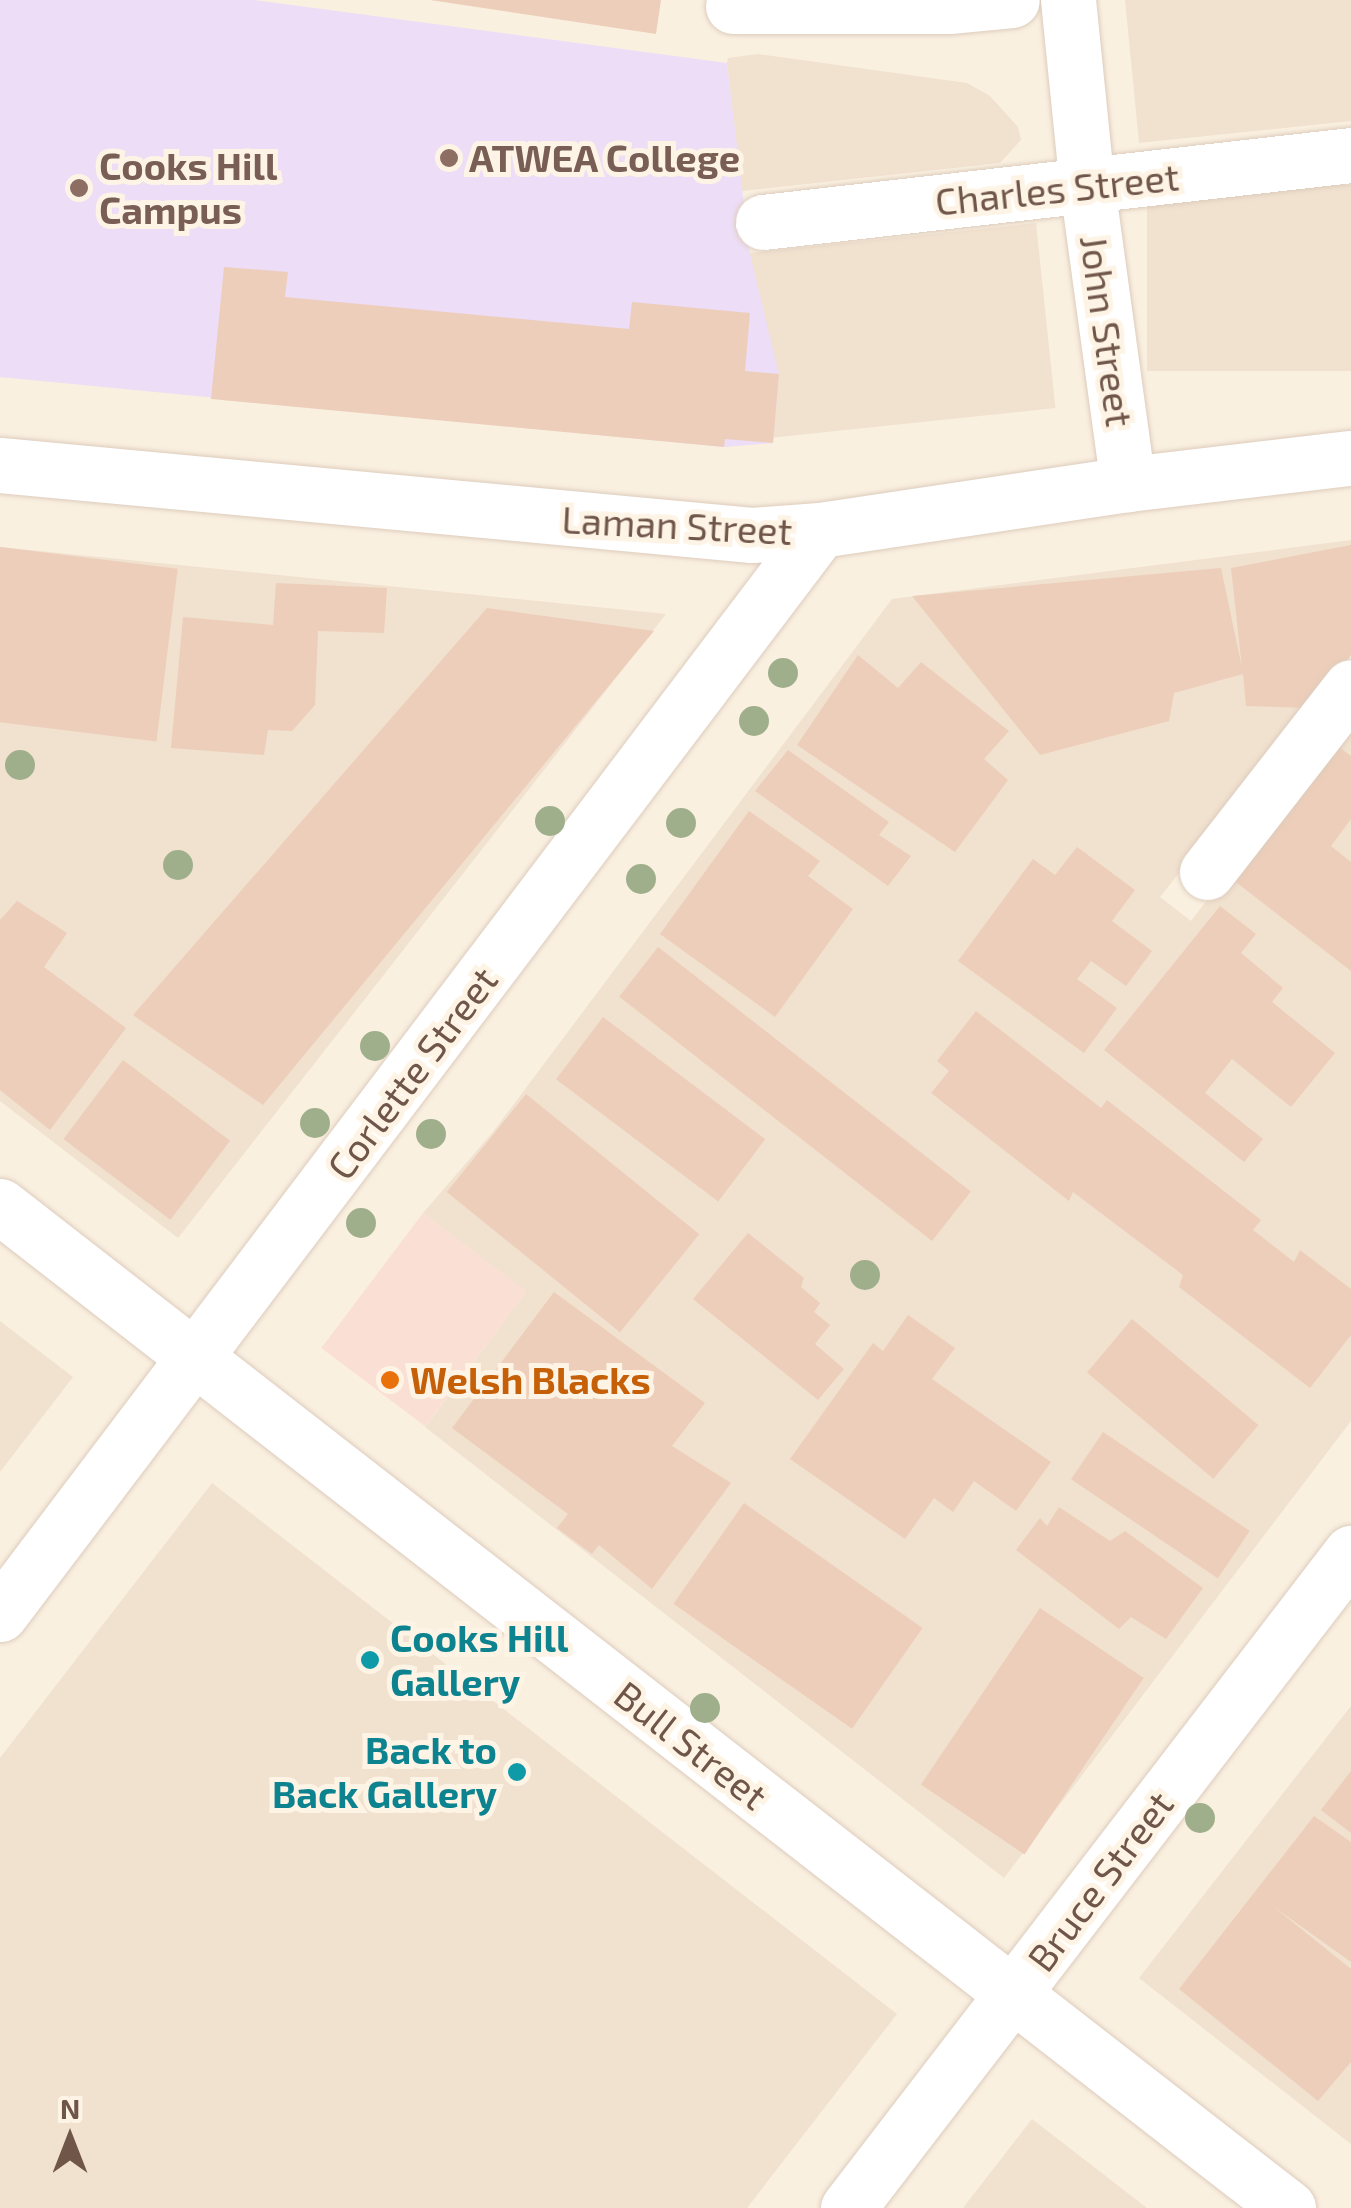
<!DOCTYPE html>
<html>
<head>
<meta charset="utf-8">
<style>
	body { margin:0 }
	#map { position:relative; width:1351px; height:2208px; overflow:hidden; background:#faf0e0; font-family:"Exo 2",sans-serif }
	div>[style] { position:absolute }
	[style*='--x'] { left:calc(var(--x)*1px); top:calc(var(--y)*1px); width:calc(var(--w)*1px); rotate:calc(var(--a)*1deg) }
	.residential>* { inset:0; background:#f1e1cf; transform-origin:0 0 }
	.commercial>* { inset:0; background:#fadfd4; transform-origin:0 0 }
	.education>* { inset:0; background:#edddf6 }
	.building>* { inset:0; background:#edceba; transform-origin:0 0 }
	.roads { filter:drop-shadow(0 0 2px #ddccbd) drop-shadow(0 0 2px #ddccbd) }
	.minor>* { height:55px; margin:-27.5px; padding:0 27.5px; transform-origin:27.5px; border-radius:27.5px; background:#fff }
	.trees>* { width:30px; height:30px; margin:-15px; border-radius:50%; background:#9faf8b }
	.dots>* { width:28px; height:28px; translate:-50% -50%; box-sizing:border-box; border:5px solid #fef4e6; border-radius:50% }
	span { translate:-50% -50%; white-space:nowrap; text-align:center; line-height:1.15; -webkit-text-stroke:10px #fef4e6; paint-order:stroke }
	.education-label { font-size:38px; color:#785e54; font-weight:700 }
	.left { translate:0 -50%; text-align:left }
	.street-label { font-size:38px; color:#6f5649 }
	.food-label { font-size:38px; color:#c56008; font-weight:700 }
	.culture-label { font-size:38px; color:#0d838f; font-weight:700 }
	.right { translate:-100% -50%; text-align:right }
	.north { position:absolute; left:20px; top:2088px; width:100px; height:100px; -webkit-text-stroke:8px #fef4e6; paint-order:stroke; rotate:0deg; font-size:28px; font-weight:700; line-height:40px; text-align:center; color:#6f5649 }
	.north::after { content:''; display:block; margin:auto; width:35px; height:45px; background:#6f5649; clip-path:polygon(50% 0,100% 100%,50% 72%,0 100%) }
</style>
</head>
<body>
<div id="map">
	<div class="residential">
		<div style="clip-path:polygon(1125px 0,1351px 0,1351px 121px,1139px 143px)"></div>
		<div style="clip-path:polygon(758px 54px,967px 83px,990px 96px,1018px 127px,1021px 140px,1000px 163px,742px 191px,727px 63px,728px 58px)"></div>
		<div style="left:1351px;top:185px;width:186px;height:204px;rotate:90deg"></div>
		<div style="left:1036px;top:223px;width:186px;height:288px;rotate:84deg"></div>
		<div style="clip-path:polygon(1351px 540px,1351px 655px,1160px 897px,1191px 921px,1351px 712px,1351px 1421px,1004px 1878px,425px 1427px,526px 1292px,423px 1213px,493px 1132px,892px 599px)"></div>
		<div style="clip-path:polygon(0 547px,666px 614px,178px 1238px,0 1101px)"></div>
		<div style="clip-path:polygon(0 1321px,73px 1377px,0 1472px)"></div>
		<div style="clip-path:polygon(212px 1483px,897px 2014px,747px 2208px,0 2208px,0 1758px)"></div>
		<div style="clip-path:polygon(1351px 1706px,1351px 2144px,1139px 1978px)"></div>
		<div style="clip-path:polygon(1032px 2119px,1147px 2208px,963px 2208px)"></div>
	</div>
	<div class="commercial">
		<div style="left:423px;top:1213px;width:130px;height:169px;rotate:37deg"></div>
	</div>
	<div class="education">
		<div style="clip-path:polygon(0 0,254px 0,727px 63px,750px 254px,779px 374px,773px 443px,724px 447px,0 377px)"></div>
	</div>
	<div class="building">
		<div style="clip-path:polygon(430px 0,661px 0,656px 34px)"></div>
		<div style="clip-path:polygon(224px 267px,288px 272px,285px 297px,629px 329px,632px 302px,750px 313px,745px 371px,779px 374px,773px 443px,725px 439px,724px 447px,211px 399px)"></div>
		<div style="clip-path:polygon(1351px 545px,1351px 655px,1310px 708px,1246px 706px,1243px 674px,1174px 693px,1169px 721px,1040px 755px,912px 596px,1221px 568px,1242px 668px,1231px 568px)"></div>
		<div style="left:0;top:547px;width:179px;height:174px;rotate:7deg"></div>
		<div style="clip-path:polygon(276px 583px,387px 588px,384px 633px,318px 631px,315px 705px,292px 731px,268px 730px,264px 755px,171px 748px,183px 617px,273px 625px)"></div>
		<div style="clip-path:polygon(487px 608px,654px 631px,263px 1105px,133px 1015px)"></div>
		<div style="clip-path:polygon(858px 655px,898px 688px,921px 662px,1009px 731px,984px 759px,1008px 780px,955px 852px,797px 745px)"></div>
		<div style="clip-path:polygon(1334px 743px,1351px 756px,1351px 819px,1331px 846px,1351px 862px,1351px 971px,1228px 876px)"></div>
		<div style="clip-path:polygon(788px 750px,889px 822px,879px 835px,911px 856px,888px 886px,755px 791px)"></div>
		<div style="clip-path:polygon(749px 811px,820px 861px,808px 876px,853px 909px,775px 1017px,660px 934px)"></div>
		<div style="clip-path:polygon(1077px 847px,1135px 890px,1112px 921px,1152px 951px,1126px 986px,1091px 961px,1077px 979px,1117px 1008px,1084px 1053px,958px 961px,1033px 859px,1055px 875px)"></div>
		<div style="clip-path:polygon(17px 901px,67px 933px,44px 967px,126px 1028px,50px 1130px,0 1090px,0 920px)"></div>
		<div style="clip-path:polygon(1220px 906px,1256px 934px,1241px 953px,1283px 988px,1272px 1002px,1335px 1053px,1291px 1107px,1232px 1059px,1205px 1093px,1263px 1139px,1244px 1162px,1104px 1050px)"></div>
		<div style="left:658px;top:947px;width:397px;height:63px;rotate:38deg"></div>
		<div style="clip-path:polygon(976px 1011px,1101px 1108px,1107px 1100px,1261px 1220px,1253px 1230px,1294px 1262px,1300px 1250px,1351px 1289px,1351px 1335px,1310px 1388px,1179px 1287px,1183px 1275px,1073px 1192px,1069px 1201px,931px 1093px,949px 1071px,937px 1061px)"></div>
		<div style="left:603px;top:1017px;width:203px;height:78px;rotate:37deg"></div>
		<div style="left:123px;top:1060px;width:134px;height:99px;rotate:37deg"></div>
		<div style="left:526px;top:1094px;width:223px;height:126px;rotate:39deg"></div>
		<div style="clip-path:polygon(748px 1233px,804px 1278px,801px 1287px,820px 1303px,814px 1312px,830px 1325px,815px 1344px,844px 1369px,818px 1400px,693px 1299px)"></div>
		<div style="clip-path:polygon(554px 1292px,705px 1403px,672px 1446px,731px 1483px,652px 1589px,599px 1545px,592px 1554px,557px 1528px,568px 1514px,452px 1428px)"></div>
		<div style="clip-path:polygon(908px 1315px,955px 1348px,932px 1379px,1051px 1462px,1016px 1511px,974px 1481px,953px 1512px,934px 1498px,905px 1539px,790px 1459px,873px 1343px,883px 1351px)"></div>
		<div style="left:1132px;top:1319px;width:165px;height:70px;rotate:40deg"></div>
		<div style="left:1103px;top:1432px;width:177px;height:57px;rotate:34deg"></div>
		<div style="left:744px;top:1503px;width:218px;height:123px;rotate:35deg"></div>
		<div style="clip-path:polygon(1059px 1507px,1110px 1541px,1125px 1531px,1203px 1588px,1166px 1639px,1131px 1617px,1119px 1629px,1016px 1550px,1040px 1518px,1047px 1526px)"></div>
		<div style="left:1040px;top:1608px;width:125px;height:213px;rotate:34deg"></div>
		<div style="clip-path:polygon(1351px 1771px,1351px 1833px,1321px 1810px)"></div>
		<div style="clip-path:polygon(1314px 1816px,1351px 1842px,1351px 1962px,1274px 1907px,1351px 1969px,1351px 2062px,1318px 2101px,1179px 1989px)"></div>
	</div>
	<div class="roads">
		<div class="minor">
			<div style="--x:1068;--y:0;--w:187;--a:84.2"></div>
			<div style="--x:1087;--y:186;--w:301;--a:82.2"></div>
			<div style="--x:733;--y:6;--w:216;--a:0"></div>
			<div style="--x:949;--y:6;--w:63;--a:-5.4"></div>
			<div style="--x:763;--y:222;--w:592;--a:-6.5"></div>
			<div style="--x:0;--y:465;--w:755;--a:5.32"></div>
			<div style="--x:752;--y:535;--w:68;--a:-4.2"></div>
			<div style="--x:820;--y:530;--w:311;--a:-8.5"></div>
			<div style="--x:1128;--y:484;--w:225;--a:-6.7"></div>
			<div style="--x:1207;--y:872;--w:234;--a:-52.1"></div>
			<div style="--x:0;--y:1206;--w:1632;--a:37.88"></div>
			<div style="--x:0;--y:1614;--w:1359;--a:-52.89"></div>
			<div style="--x:848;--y:2208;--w:826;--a:-52.48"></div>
		</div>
	</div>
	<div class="trees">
		<div style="left:783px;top:673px"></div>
		<div style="left:754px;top:721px"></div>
		<div style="left:20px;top:765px"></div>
		<div style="left:550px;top:821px"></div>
		<div style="left:681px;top:823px"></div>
		<div style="left:178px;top:865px"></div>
		<div style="left:641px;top:879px"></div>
		<div style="left:375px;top:1046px"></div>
		<div style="left:315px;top:1123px"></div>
		<div style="left:431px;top:1134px"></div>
		<div style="left:361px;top:1223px"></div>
		<div style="left:865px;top:1275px"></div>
		<div style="left:705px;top:1708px"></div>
		<div style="left:1200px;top:1818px"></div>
	</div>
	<div class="dots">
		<div style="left:449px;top:158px;background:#8d6e63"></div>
		<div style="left:79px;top:188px;background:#8d6e63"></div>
		<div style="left:390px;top:1380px;background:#e8710a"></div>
		<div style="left:370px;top:1660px;background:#0f9aa8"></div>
		<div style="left:517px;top:1772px;background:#0f9aa8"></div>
	</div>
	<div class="education-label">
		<span class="left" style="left:469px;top:158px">ATWEA College</span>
		<span class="left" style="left:99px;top:188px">Cooks Hill<br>Campus</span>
	</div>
	<div class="street-label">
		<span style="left:1057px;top:189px;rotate:-6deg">Charles Street</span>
		<span style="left:1107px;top:331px;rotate:82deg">John Street</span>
		<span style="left:677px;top:525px;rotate:3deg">Laman Street</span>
		<span style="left:412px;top:1073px;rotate:-53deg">Corlette Street</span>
		<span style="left:691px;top:1745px;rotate:38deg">Bull Street</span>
		<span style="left:1100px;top:1881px;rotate:-53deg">Bruce Street</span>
	</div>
	<div class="food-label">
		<span class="left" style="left:410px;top:1380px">Welsh Blacks</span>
	</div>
	<div class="culture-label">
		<span class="left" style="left:390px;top:1660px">Cooks Hill<br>Gallery</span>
		<span class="right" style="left:497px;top:1772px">Back to<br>Back Gallery</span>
	</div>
	<div class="north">N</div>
</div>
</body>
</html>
